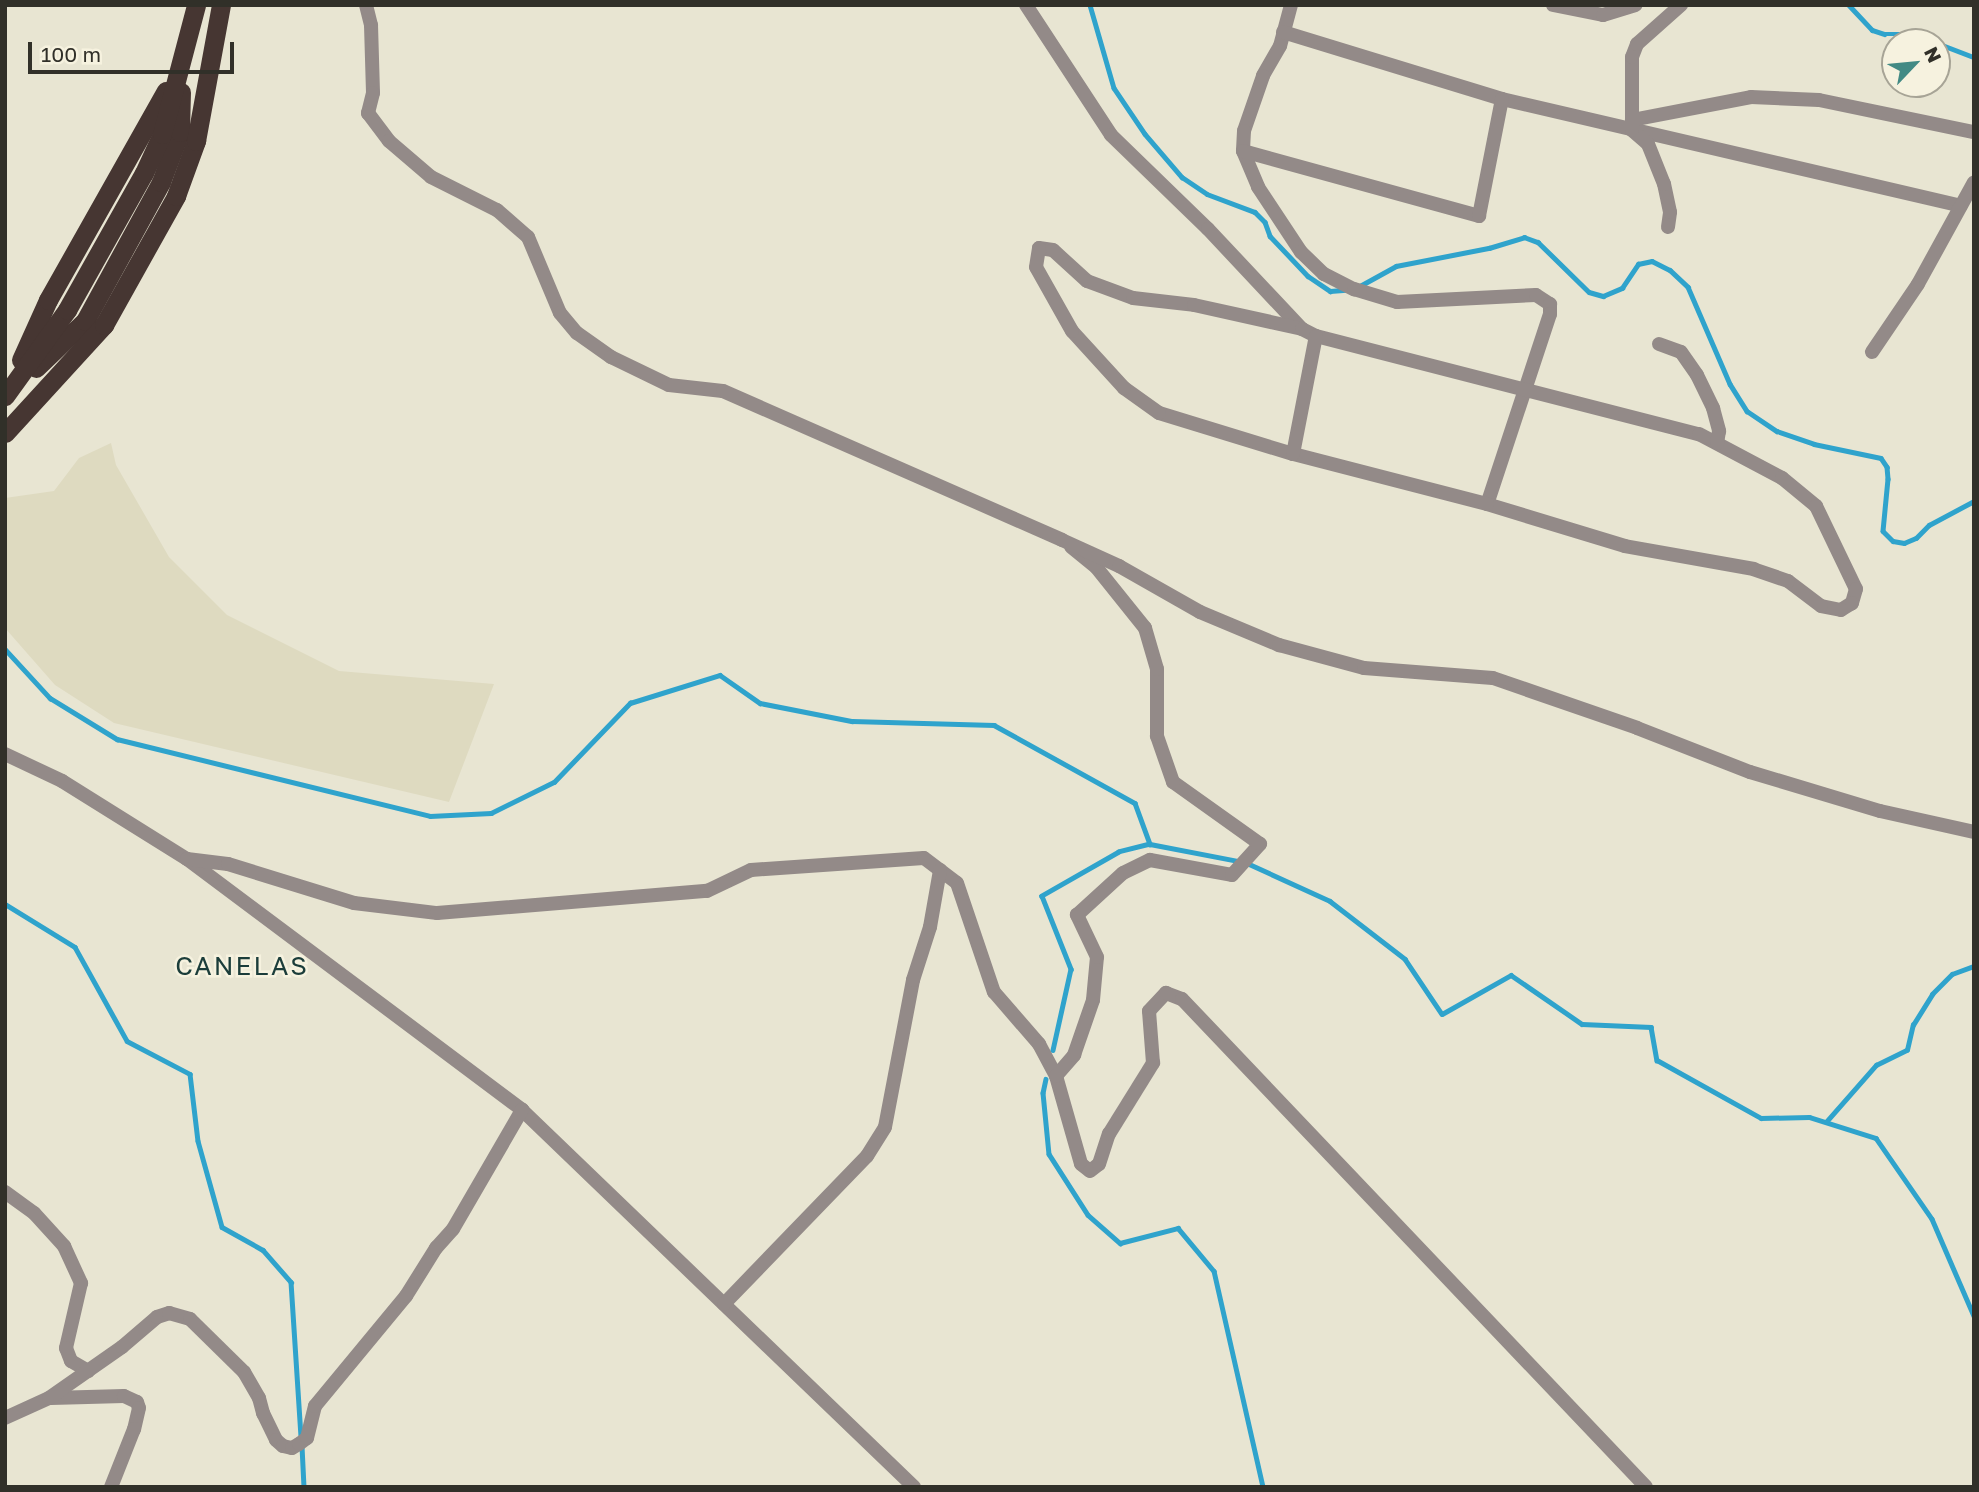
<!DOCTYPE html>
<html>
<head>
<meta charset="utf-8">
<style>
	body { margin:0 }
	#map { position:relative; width:1979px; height:1492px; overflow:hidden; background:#e8e5d2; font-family:"Golos Text",sans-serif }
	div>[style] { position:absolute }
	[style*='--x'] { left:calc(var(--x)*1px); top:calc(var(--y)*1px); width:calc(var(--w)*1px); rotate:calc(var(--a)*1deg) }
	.built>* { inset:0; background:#dedac0 }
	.stream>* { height:4.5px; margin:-2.25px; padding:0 2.25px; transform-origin:2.25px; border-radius:2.25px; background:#2fa3cc }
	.minor>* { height:14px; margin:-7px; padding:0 7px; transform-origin:7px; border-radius:7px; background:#938a88 }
	.tertiary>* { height:14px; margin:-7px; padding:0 7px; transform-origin:7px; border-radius:7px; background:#938a88 }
	.trunk>* { height:19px; margin:-9.5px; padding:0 9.5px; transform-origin:9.5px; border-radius:9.5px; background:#463632 }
	span { translate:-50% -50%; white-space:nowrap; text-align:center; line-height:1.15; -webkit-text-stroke:5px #f6f2df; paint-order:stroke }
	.quarter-label { font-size:26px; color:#1b3d3a; letter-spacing:2px }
	.frame { position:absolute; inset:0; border:7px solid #313029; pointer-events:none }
	.north { position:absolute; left:1881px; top:28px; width:70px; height:70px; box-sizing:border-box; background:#f6f2df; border:2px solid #a7a496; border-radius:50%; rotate:64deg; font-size:19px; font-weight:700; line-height:28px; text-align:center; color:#313029 }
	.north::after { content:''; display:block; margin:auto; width:24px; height:32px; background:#428a84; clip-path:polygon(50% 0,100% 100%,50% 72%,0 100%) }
	.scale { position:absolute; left:28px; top:42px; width:206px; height:32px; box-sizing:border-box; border:4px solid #313029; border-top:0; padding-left:9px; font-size:21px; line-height:24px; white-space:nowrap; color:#313029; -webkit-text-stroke:5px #f6f2df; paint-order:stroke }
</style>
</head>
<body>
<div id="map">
	<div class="built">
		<div style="clip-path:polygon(111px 443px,116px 465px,169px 557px,227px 615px,339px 671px,494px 684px,449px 802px,114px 723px,55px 685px,5px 628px,5px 498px,54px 491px,79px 458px)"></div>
	</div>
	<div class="stream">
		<div style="--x:1090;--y:5;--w:86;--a:73.9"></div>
		<div style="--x:1114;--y:88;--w:55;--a:56"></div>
		<div style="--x:1145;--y:134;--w:57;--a:49.3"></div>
		<div style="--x:1182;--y:177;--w:30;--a:34"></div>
		<div style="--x:1207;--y:194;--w:51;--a:20.6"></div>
		<div style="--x:1255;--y:212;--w:14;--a:45"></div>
		<div style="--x:1265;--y:222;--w:15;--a:70"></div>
		<div style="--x:1270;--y:236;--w:55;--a:46.5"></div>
		<div style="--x:1308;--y:276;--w:27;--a:34"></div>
		<div style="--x:1330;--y:291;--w:16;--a:-4"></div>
		<div style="--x:1849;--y:5;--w:34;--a:47"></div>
		<div style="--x:1872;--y:30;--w:13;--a:18"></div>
		<div style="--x:1884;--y:34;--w:23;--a:0"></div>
		<div style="--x:1907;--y:34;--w:29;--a:16"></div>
		<div style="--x:1937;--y:43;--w:40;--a:21"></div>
		<div style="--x:1358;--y:287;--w:43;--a:-28.9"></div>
		<div style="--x:1396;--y:266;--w:95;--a:-11"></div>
		<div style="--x:1489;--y:248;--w:37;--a:-17"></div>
		<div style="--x:1524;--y:237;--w:15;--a:20"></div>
		<div style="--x:1538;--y:242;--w:71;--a:44.4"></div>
		<div style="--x:1589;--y:292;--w:15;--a:16"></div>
		<div style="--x:1603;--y:296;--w:21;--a:-23"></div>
		<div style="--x:1622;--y:288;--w:29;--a:-56"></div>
		<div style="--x:1638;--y:264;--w:14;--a:-12"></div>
		<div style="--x:1652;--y:261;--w:20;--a:27"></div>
		<div style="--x:1670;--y:270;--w:25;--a:43"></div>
		<div style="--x:1688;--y:287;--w:106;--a:66.6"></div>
		<div style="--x:1730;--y:384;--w:32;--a:58"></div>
		<div style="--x:1747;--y:411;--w:36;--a:34"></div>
		<div style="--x:1777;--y:431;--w:39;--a:19"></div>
		<div style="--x:1814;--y:444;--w:68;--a:11.8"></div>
		<div style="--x:1881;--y:458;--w:11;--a:56"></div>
		<div style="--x:1887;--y:467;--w:12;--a:85"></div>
		<div style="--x:1888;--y:479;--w:52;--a:95.5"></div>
		<div style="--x:1883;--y:531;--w:14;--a:45"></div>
		<div style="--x:1893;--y:541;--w:11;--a:10"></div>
		<div style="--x:1904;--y:543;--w:13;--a:-23"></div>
		<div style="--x:1916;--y:538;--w:18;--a:-45"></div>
		<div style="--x:1929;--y:525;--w:51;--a:-28.1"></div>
		<div style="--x:5;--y:649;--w:67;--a:47.4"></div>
		<div style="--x:50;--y:698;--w:79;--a:31.5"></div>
		<div style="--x:117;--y:739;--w:322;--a:13.8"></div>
		<div style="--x:430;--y:816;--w:61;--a:-2.8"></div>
		<div style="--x:491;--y:813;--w:70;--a:-26.2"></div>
		<div style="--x:554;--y:782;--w:110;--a:-46.1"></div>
		<div style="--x:630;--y:703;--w:94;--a:-17.3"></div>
		<div style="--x:720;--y:675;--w:49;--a:35"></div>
		<div style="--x:760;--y:703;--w:94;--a:11.1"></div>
		<div style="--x:852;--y:721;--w:142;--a:1.6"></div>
		<div style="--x:994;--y:725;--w:161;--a:29"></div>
		<div style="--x:1135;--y:803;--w:44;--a:69.9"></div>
		<div style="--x:1150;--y:844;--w:32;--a:166"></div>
		<div style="--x:1119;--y:852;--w:89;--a:150.3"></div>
		<div style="--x:1042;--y:896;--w:79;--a:68.3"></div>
		<div style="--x:1071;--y:969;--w:83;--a:102.5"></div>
		<div style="--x:1150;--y:844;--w:90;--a:10.9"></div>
		<div style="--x:1247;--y:863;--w:91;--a:24.6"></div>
		<div style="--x:1330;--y:901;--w:95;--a:37.7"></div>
		<div style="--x:1405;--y:959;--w:66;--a:56.1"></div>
		<div style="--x:1442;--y:1014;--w:79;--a:-29.5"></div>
		<div style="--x:1511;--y:975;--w:86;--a:34.6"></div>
		<div style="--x:1582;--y:1024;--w:69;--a:2.5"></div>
		<div style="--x:1651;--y:1027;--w:34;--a:80"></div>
		<div style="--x:1657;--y:1060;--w:119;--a:29.1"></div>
		<div style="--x:1761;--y:1118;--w:48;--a:-1.2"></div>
		<div style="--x:1809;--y:1117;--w:70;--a:17.4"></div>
		<div style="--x:1876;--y:1138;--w:98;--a:55.3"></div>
		<div style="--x:1932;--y:1219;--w:106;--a:66.6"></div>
		<div style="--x:5;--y:904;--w:82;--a:31.6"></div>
		<div style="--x:75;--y:947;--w:107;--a:61"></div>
		<div style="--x:127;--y:1041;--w:71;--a:27.6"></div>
		<div style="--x:190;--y:1074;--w:67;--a:83.2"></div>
		<div style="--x:198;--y:1141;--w:89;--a:74.4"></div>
		<div style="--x:222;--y:1227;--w:47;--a:29.3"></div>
		<div style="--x:263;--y:1250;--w:43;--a:48.8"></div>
		<div style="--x:291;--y:1282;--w:155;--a:86.3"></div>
		<div style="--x:1046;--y:1079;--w:14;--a:102"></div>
		<div style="--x:1043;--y:1093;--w:61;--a:84.4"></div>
		<div style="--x:1049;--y:1154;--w:72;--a:57.4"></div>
		<div style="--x:1088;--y:1215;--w:43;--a:41.2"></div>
		<div style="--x:1120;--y:1243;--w:60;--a:-14.5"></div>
		<div style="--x:1178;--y:1228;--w:56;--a:50.1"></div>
		<div style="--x:1214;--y:1271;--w:221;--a:77.2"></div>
		<div style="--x:1826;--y:1122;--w:76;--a:-48.7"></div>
		<div style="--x:1876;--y:1065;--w:34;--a:-26"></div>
		<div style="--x:1907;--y:1050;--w:26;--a:-77"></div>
		<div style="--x:1913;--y:1025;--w:36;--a:-58"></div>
		<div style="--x:1932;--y:994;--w:28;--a:-45"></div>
		<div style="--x:1952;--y:974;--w:23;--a:-20"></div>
		<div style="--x:302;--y:1446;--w:41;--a:87.2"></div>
	</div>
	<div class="minor">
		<div style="--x:1026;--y:5;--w:155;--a:56.8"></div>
		<div style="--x:1111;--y:135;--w:135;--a:44.1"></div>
		<div style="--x:1208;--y:229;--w:137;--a:46.8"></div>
		<div style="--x:1291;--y:5;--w:42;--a:105"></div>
		<div style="--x:1280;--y:46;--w:34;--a:120"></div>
		<div style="--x:1263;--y:76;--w:58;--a:109.1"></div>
		<div style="--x:1244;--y:131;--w:20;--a:93"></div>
		<div style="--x:1243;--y:151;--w:39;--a:67"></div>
		<div style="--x:1258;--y:187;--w:78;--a:56.5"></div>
		<div style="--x:1301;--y:252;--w:32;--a:44"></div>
		<div style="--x:1324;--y:274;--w:34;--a:27"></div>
		<div style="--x:1354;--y:289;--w:45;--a:16.8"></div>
		<div style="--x:1397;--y:302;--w:139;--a:-2.9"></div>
		<div style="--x:1536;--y:295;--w:17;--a:33"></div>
		<div style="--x:1550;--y:304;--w:10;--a:90"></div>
		<div style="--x:1550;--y:314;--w:200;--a:108.3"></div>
		<div style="--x:1553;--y:5;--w:51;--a:11.3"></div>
		<div style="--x:1603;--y:15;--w:34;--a:-17"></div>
		<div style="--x:1283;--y:32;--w:229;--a:17"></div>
		<div style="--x:1502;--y:99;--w:471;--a:13.1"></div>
		<div style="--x:1632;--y:120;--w:121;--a:-10.9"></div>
		<div style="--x:1751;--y:97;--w:68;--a:2.5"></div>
		<div style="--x:1819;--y:100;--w:158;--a:11.7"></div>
		<div style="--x:1243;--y:151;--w:245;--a:15.4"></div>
		<div style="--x:1479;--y:216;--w:119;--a:-78.9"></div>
		<div style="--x:1668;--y:227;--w:15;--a:-82"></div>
		<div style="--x:1670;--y:212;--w:29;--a:-102"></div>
		<div style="--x:1664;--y:184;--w:43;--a:-111.8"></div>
		<div style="--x:1648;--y:144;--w:21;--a:-139"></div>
		<div style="--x:1632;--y:130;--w:73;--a:-90"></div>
		<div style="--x:1632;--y:57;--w:14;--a:-69"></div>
		<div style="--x:1637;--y:44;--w:59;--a:-41.6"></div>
		<div style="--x:1039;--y:248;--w:14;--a:8"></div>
		<div style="--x:1053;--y:250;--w:46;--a:42.4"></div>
		<div style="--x:1087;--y:281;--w:49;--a:20.3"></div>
		<div style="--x:1133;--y:298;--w:61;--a:6.5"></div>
		<div style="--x:1194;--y:305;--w:111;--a:12.5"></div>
		<div style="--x:1302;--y:329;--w:16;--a:27"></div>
		<div style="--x:1316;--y:336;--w:395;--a:14.4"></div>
		<div style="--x:1699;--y:434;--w:94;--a:27.9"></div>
		<div style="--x:1782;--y:478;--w:44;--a:39.5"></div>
		<div style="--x:1816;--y:506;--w:92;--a:64.3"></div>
		<div style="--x:1856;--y:589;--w:15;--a:106"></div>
		<div style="--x:1852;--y:603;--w:13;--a:148"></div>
		<div style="--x:1841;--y:610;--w:20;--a:-169"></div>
		<div style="--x:1821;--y:606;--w:41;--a:-142.9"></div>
		<div style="--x:1788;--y:581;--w:36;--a:-161"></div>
		<div style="--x:1754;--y:569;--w:131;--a:-169.9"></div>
		<div style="--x:1625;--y:546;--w:144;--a:-163.1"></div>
		<div style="--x:1487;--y:504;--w:200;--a:-165.5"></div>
		<div style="--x:1293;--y:454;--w:140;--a:-163"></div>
		<div style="--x:1159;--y:413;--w:43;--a:-144.5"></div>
		<div style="--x:1124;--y:388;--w:77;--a:-132.4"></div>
		<div style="--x:1072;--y:331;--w:73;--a:-119.4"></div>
		<div style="--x:1036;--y:267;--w:19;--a:-81"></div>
		<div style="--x:1659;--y:344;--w:23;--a:20"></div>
		<div style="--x:1681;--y:352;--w:28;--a:55"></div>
		<div style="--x:1697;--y:375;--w:37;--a:64"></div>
		<div style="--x:1713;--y:408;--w:24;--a:75"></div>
		<div style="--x:1719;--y:431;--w:12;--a:99"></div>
		<div style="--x:1872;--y:352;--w:82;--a:-55.9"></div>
		<div style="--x:1918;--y:284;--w:116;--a:-61.2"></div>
		<div style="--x:1293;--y:454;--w:120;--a:-79"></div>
		<div style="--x:5;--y:754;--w:63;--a:25.3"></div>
		<div style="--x:62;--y:781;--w:147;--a:32"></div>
		<div style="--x:187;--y:859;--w:419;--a:36.8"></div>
		<div style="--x:522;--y:1110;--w:544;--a:43.88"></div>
		<div style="--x:187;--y:859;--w:41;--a:7"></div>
		<div style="--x:228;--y:864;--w:132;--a:17.2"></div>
		<div style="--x:354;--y:903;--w:84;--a:6.9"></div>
		<div style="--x:437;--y:913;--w:271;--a:-4.7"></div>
		<div style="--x:707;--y:891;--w:49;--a:-25.5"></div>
		<div style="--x:751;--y:870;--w:173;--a:-4"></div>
		<div style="--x:924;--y:858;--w:41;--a:37.1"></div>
		<div style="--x:957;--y:883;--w:115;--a:71.3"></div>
		<div style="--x:994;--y:992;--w:69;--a:49.1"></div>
		<div style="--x:1039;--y:1044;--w:36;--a:62"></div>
		<div style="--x:1056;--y:1076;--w:91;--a:74.1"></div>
		<div style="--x:1081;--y:1164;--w:11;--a:38"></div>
		<div style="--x:1090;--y:1171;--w:11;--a:-38"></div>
		<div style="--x:1099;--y:1164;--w:32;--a:-72"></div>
		<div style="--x:1109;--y:1134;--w:84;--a:-58.2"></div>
		<div style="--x:1153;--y:1063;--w:52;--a:-94.4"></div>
		<div style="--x:1149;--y:1011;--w:25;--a:-47"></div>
		<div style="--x:1166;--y:993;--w:17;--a:21"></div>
		<div style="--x:1182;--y:999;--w:673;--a:46.44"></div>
		<div style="--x:1056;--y:1076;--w:28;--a:-49"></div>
		<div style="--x:1074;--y:1055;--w:58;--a:-70.9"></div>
		<div style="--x:1093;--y:1000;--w:43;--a:-84.7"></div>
		<div style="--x:1097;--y:957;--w:47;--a:-115.5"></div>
		<div style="--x:1077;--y:915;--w:62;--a:-42.4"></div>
		<div style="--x:1123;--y:873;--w:30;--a:-26"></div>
		<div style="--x:1150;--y:860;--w:83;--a:10.4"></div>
		<div style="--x:1232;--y:875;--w:42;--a:-47.9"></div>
		<div style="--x:1260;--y:844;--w:107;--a:-144.5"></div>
		<div style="--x:1173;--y:782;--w:49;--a:-109.2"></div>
		<div style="--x:1157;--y:736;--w:67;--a:-90"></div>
		<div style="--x:1157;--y:669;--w:43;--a:-106.3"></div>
		<div style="--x:1145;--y:628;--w:78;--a:-128.8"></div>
		<div style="--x:1096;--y:567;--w:32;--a:-141"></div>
		<div style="--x:5;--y:1192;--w:36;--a:36"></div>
		<div style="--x:34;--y:1213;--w:45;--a:47.7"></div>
		<div style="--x:64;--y:1246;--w:41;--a:65.3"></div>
		<div style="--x:81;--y:1283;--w:67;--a:103"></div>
		<div style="--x:66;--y:1348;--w:14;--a:69"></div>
		<div style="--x:71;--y:1361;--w:20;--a:30"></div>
		<div style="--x:724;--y:1304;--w:206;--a:-46"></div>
		<div style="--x:867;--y:1156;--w:34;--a:-58"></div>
		<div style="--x:885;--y:1127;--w:150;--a:-79.2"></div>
		<div style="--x:913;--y:980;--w:56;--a:-72.2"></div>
		<div style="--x:930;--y:927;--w:58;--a:-80"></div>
		<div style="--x:51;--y:1398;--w:73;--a:-1.6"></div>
		<div style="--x:124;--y:1396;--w:14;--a:25"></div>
		<div style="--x:137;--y:1402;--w:6;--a:72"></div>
		<div style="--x:139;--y:1408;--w:22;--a:103"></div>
		<div style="--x:134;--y:1429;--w:62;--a:111.6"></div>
		<div style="--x:5;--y:1418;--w:48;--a:-24.4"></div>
		<div style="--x:49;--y:1398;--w:89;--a:-34.9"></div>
		<div style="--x:122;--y:1347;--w:46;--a:-40.6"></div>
		<div style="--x:157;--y:1317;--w:13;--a:-18"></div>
		<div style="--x:169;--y:1313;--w:22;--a:16"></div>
		<div style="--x:190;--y:1319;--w:76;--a:44.5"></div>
		<div style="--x:244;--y:1372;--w:30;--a:60"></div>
		<div style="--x:259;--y:1398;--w:16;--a:75"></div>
		<div style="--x:263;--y:1413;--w:30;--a:64"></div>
		<div style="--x:276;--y:1440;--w:9;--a:41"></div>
		<div style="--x:283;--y:1446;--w:9;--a:13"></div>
		<div style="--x:292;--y:1448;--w:8;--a:-30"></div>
		<div style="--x:299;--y:1444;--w:10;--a:-37"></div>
		<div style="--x:307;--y:1438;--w:33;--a:-76"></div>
		<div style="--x:315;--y:1406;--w:143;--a:-50.4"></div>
		<div style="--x:406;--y:1296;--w:57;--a:-58"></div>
		<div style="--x:436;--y:1248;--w:25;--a:-48"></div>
		<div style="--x:453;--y:1229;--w:138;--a:-59.9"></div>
	</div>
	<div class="tertiary">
		<div style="--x:366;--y:5;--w:21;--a:76"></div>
		<div style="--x:371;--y:25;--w:68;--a:88.3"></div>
		<div style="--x:373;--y:93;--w:21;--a:104"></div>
		<div style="--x:368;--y:113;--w:35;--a:53"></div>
		<div style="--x:389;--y:141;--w:55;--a:40.6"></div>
		<div style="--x:431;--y:177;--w:74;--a:26.6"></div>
		<div style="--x:497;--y:210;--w:41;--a:41.1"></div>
		<div style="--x:528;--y:237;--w:82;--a:67.2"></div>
		<div style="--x:560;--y:313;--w:26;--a:50"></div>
		<div style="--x:577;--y:333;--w:42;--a:35.2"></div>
		<div style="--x:611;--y:357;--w:64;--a:25.8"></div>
		<div style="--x:669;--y:385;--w:54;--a:6.3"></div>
		<div style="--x:723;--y:391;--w:370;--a:23.7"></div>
		<div style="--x:1062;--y:540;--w:63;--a:24.5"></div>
		<div style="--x:1119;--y:566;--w:93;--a:29.6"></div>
		<div style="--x:1200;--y:612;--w:86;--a:22.7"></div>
		<div style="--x:1279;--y:645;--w:88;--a:15.1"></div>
		<div style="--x:1364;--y:668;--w:129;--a:4.4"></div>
		<div style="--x:1493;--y:678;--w:152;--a:19.1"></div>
		<div style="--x:1637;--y:728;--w:121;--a:21.3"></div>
		<div style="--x:1750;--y:772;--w:136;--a:16.7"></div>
		<div style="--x:1880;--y:811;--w:96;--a:12.6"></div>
	</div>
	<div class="trunk">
		<div style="--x:21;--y:360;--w:66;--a:-65.8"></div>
		<div style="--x:48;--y:300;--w:240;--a:-60.6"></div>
		<div style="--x:36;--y:368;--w:68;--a:-43.8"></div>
		<div style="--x:85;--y:321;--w:158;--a:-61.3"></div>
		<div style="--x:161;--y:182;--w:53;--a:-69.2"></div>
		<div style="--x:180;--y:132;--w:40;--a:-88.6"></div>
		<div style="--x:5;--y:396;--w:106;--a:-54.2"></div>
		<div style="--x:67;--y:310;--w:157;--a:-60.7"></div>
		<div style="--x:144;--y:173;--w:43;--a:-65.2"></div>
		<div style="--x:162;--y:134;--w:133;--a:-75.2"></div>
		<div style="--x:5;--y:433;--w:147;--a:-47.5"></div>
		<div style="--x:104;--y:325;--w:148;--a:-60.8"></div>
		<div style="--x:176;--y:196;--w:59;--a:-70"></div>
		<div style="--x:196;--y:141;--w:138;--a:-79.6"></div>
	</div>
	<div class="quarter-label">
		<span style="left:242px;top:966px">CANELAS</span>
	</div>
	<div class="frame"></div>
	<div class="north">N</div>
	<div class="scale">100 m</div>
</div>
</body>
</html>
